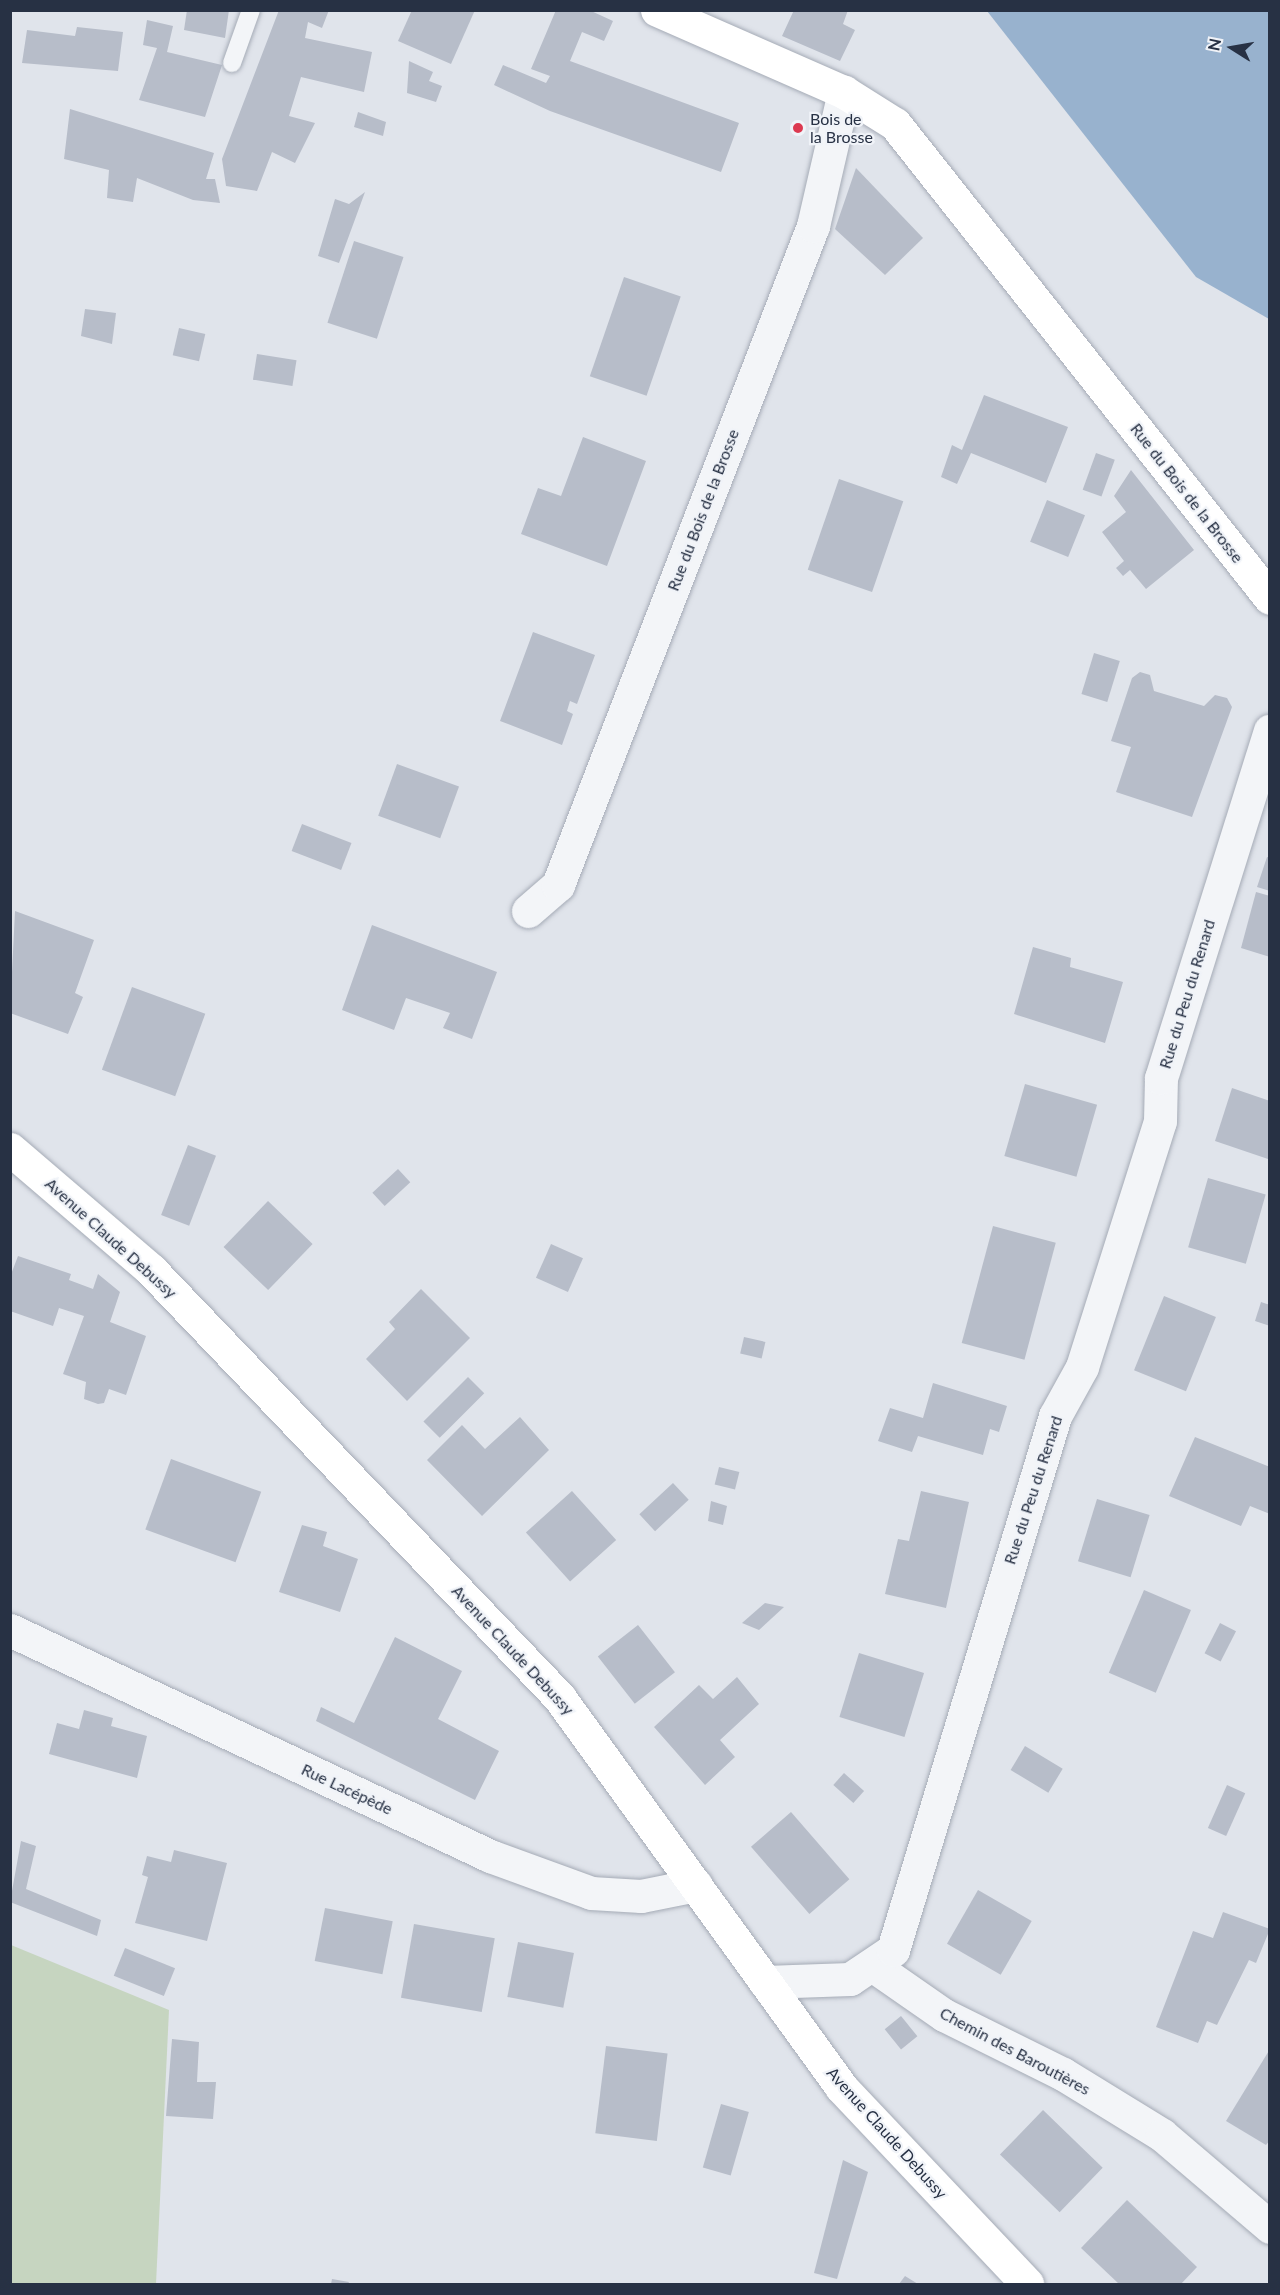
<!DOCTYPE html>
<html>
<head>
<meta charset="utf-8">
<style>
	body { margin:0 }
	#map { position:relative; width:1280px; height:2295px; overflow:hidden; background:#e0e4eb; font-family:Lato,sans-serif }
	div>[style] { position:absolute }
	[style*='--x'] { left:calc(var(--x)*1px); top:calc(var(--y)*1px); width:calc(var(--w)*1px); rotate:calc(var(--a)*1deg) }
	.green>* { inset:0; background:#c6d5c0 }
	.water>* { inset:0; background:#98b2ce }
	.building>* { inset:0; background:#b7bdc9; transform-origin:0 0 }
	.roads { filter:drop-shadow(0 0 2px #a5abb6) drop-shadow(0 0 2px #a5abb6) }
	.lane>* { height:18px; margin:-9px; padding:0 9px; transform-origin:9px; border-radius:9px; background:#f3f5f8 }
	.street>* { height:33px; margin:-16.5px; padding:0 16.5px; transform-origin:16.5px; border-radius:16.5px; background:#f3f5f8 }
	.secondary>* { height:33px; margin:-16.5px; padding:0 16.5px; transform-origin:16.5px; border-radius:16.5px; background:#fff }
	.dots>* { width:16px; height:16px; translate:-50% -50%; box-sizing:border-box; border:3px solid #f0f3f8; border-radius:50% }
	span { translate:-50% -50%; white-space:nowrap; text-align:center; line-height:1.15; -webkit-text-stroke:4.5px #f0f3f8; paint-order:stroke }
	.poi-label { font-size:16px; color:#273144 }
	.left { translate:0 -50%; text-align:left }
	.street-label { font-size:16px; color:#273144 }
	.frame { position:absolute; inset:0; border:12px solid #273144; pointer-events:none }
	.north { position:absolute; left:1202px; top:18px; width:60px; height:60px; -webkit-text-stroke:4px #f0f3f8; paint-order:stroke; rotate:281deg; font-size:16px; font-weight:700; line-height:24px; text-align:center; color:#273144 }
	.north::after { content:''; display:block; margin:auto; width:21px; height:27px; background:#273144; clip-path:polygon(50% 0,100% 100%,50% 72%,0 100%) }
</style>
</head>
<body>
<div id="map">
	<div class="green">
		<div style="clip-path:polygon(11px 1945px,169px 2010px,156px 2284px,11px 2284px)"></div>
	</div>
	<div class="water">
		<div style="clip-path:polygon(987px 11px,1269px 11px,1269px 319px,1196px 277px)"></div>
	</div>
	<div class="building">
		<div style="clip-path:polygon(187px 10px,229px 10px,225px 38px,184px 30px)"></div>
		<div style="clip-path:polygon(279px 10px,329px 10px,322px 28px,308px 22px,305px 38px,372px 52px,364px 92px,301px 77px,289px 116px,315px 123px,295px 163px,272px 152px,257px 191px,226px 186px,222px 159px)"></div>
		<div style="clip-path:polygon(412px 10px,475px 10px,451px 64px,398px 41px)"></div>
		<div style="clip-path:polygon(556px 10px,589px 10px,613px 21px,604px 41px,582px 32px,570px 61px,739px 123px,721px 172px,550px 111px,494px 85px,503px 65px,546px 83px,550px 76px,531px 69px)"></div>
		<div style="clip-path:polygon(794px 10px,848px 10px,843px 24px,855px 30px,840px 61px,782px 36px)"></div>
		<div style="clip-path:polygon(147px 20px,173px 26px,167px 52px,222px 65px,205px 117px,139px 100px,157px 48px,143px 45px)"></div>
		<div style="clip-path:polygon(77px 27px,123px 32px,118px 71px,22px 63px,27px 30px,75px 36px)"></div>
		<div style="clip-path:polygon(409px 61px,433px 72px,429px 81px,442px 86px,436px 102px,407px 93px)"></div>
		<div style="clip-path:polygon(70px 109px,214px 153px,206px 179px,215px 179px,220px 203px,193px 200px,137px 178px,133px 202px,107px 198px,109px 170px,64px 159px)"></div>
		<div style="clip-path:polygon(358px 112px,386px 122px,383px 136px,354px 127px)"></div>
		<div style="clip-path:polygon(856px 168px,923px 238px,885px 275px,835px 229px)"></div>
		<div style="clip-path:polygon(365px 192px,339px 263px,318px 256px,335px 199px,349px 204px)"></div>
		<div style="left:354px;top:241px;width:52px;height:86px;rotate:18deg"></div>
		<div style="left:624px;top:277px;width:60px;height:105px;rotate:19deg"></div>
		<div style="clip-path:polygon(85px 309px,116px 313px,112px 344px,81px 336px)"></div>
		<div style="left:179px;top:328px;width:27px;height:28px;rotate:13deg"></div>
		<div style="left:257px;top:354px;width:40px;height:26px;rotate:9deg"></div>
		<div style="clip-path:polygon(984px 395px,1068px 427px,1046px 483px,971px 453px,957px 484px,941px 477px,952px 445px,962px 450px)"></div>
		<div style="clip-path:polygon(583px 437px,646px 461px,607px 566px,521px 534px,538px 488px,561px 496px)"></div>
		<div style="left:1096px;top:453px;width:20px;height:39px;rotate:20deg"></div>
		<div style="clip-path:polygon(1131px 470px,1194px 550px,1146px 589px,1130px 570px,1123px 576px,1116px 568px,1124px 561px,1102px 532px,1126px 512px,1114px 496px)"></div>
		<div style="left:839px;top:479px;width:68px;height:96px;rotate:19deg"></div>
		<div style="left:1047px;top:500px;width:41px;height:45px;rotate:22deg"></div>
		<div style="clip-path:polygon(533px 632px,595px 655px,577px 704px,570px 701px,567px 711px,573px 714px,562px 745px,500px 721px)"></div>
		<div style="left:1094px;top:653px;width:27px;height:43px;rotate:17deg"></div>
		<div style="clip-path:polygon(1140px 672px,1150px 675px,1154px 691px,1204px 706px,1215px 695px,1227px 698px,1232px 707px,1192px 817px,1116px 792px,1131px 747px,1111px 741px,1132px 678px)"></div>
		<div style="left:397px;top:764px;width:66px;height:55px;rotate:20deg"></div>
		<div style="left:302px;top:824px;width:53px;height:29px;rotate:21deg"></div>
		<div style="clip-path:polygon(1267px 857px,1270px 858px,1270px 891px,1257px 887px)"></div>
		<div style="clip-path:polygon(1256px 892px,1270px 896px,1270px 957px,1241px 948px)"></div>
		<div style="clip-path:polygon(15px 911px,94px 940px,75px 993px,83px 997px,68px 1034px,10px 1013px)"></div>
		<div style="clip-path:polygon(372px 925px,497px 972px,472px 1039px,443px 1028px,450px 1013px,406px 998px,394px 1030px,342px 1010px)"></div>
		<div style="clip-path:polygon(1033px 947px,1071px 958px,1070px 967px,1123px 982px,1105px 1043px,1014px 1014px)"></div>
		<div style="left:132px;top:987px;width:78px;height:88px;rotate:20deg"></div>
		<div style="left:1025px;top:1084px;width:75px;height:75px;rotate:16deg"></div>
		<div style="clip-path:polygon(1232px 1088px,1270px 1101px,1268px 1159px,1215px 1141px)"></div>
		<div style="left:188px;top:1145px;width:30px;height:75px;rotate:21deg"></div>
		<div style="left:398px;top:1169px;width:18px;height:35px;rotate:47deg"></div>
		<div style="left:1208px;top:1178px;width:60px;height:72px;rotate:16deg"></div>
		<div style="left:268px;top:1201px;width:62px;height:64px;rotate:44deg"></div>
		<div style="left:993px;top:1226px;width:65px;height:121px;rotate:15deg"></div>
		<div style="left:551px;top:1244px;width:35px;height:37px;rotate:24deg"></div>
		<div style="clip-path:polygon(18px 1256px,71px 1274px,69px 1280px,93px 1289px,98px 1274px,120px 1292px,110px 1322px,146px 1336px,126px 1395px,109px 1389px,104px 1403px,98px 1404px,84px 1399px,86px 1382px,63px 1374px,84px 1316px,59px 1308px,53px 1326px,10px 1311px,10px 1277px)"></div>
		<div style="clip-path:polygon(421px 1289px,470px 1338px,407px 1401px,366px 1359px,395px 1329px,389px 1322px)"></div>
		<div style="left:1164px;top:1296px;width:56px;height:80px;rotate:22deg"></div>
		<div style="clip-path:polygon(1261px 1302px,1270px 1305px,1270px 1326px,1255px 1321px)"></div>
		<div style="left:744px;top:1337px;width:22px;height:17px;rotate:13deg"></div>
		<div style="left:468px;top:1377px;width:23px;height:63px;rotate:45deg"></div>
		<div style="clip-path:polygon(933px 1383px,1007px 1406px,999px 1432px,990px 1429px,983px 1455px,918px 1436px,912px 1452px,878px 1441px,890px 1408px,923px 1418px)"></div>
		<div style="clip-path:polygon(520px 1417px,549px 1450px,482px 1516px,427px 1460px,462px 1425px,485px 1449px)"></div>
		<div style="clip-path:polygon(1195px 1437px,1270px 1467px,1270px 1514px,1250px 1506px,1241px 1526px,1169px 1496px)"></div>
		<div style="left:171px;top:1459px;width:96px;height:75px;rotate:20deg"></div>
		<div style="left:719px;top:1467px;width:21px;height:18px;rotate:14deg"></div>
		<div style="left:673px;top:1483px;width:23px;height:46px;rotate:47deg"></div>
		<div style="left:572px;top:1491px;width:66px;height:62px;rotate:48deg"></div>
		<div style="clip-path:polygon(921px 1491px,969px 1502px,946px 1608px,885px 1594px,898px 1539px,909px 1541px)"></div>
		<div style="left:1097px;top:1499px;width:55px;height:65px;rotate:17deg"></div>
		<div style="clip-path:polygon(711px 1501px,727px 1506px,723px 1525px,708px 1521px)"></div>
		<div style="clip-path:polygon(302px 1525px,327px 1532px,323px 1546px,358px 1559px,340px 1612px,279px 1592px)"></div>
		<div style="left:1144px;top:1590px;width:51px;height:90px;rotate:23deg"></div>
		<div style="clip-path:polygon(765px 1603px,784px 1607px,759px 1630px,742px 1623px)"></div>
		<div style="left:1220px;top:1623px;width:18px;height:34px;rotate:27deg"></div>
		<div style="left:638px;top:1625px;width:60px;height:51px;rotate:52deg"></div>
		<div style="clip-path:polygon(395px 1637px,462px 1671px,438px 1719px,499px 1751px,475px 1800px,316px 1721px,321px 1707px,354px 1723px)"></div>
		<div style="left:859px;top:1653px;width:68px;height:67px;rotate:17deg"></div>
		<div style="clip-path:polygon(737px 1677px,759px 1704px,720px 1740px,735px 1757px,705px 1785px,654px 1727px,699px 1685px,713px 1699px)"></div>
		<div style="clip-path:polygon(84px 1710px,113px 1718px,111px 1726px,147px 1736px,137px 1778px,49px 1754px,57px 1723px,79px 1729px)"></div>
		<div style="left:1025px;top:1746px;width:44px;height:28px;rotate:31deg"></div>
		<div style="left:844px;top:1773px;width:27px;height:16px;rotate:42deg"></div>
		<div style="left:1227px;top:1785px;width:20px;height:47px;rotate:24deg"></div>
		<div style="left:791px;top:1812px;width:89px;height:53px;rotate:49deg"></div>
		<div style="clip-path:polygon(21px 1841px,36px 1846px,26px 1889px,101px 1920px,97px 1936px,10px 1902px)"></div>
		<div style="clip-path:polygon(174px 1850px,227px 1863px,207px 1941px,135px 1923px,148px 1877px,142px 1875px,147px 1856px,171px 1862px)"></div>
		<div style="left:978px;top:1890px;width:62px;height:62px;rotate:30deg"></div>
		<div style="left:325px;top:1908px;width:69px;height:54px;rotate:11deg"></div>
		<div style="clip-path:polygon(1223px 1912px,1270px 1929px,1256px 1963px,1249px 1960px,1217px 2025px,1207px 2021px,1198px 2043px,1156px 2027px,1193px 1931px,1213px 1938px)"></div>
		<div style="left:414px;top:1924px;width:82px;height:75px;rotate:10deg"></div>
		<div style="left:518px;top:1942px;width:57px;height:56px;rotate:11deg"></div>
		<div style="left:125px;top:1948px;width:54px;height:30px;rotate:22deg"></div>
		<div style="left:901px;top:2016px;width:26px;height:21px;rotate:51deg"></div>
		<div style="clip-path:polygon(172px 2039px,199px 2042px,197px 2082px,216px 2082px,213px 2119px,166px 2116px)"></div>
		<div style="left:606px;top:2046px;width:62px;height:88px;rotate:7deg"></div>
		<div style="clip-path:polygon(1270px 2049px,1270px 2140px,1266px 2145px,1226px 2121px)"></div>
		<div style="left:721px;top:2104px;width:29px;height:66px;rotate:16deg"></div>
		<div style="left:1043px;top:2110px;width:83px;height:62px;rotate:44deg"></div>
		<div style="clip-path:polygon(843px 2160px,868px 2172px,837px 2279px,814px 2273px)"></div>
		<div style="clip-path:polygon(1127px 2200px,1197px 2267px,1181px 2284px,1119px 2284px,1081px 2248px)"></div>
		<div style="clip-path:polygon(905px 2276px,918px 2284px,899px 2284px)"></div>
		<div style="clip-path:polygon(332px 2279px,349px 2282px,348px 2284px,331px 2284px)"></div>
	</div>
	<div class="roads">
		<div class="lane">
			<div style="--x:232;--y:63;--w:56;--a:-70.3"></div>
		</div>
		<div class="street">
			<div style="--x:528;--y:911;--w:40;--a:-41"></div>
			<div style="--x:558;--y:885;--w:707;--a:-68.85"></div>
			<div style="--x:813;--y:226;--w:138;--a:-77"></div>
			<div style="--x:10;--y:1630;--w:531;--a:25.21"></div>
			<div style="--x:490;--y:1856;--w:108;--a:20.1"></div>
			<div style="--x:591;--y:1893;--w:50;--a:3.4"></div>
			<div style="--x:641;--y:1896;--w:56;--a:-11.3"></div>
			<div style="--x:872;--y:1965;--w:88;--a:34.8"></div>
			<div style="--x:944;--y:2015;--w:133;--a:26.4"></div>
			<div style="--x:1063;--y:2074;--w:116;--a:31.6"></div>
			<div style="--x:1162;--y:2135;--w:142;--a:40.4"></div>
			<div style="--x:765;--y:1982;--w:85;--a:-2"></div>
			<div style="--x:850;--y:1979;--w:52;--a:-34"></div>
			<div style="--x:893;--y:1950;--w:558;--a:-73.12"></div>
			<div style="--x:1055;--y:1416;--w:56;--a:-61.1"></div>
			<div style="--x:1082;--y:1367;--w:258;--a:-72.4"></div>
			<div style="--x:1160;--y:1121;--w:43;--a:-88.7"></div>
			<div style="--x:1161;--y:1078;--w:364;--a:-72.6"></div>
		</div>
		<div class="secondary">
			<div style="--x:657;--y:10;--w:204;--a:23.7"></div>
			<div style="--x:844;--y:92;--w:60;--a:32.1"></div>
			<div style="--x:895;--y:124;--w:604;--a:51.65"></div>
			<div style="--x:10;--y:1149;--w:186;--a:40.6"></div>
			<div style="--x:151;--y:1270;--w:591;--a:46.3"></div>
			<div style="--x:559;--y:1697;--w:481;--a:54.1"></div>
			<div style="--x:841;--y:2087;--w:271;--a:46.6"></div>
		</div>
	</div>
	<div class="dots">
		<div style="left:798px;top:128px;background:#dc3950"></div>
	</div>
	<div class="poi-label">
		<span class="left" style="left:810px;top:128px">Bois de<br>la Brosse</span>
	</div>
	<div class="street-label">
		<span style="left:1187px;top:493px;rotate:52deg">Rue du Bois de la Brosse</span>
		<span style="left:703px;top:510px;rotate:-69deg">Rue du Bois de la Brosse</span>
		<span style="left:1187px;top:994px;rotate:-73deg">Rue du Peu du Renard</span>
		<span style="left:111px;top:1238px;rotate:42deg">Avenue Claude Debussy</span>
		<span style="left:1033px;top:1490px;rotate:-72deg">Rue du Peu du Renard</span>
		<span style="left:513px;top:1650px;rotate:47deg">Avenue Claude Debussy</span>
		<span style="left:347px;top:1789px;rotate:25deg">Rue Lacépède</span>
		<span style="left:1015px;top:2051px;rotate:28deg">Chemin des Baroutières</span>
		<span style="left:887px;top:2133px;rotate:48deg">Avenue Claude Debussy</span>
	</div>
	<div class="frame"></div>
	<div class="north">N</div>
</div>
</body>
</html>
